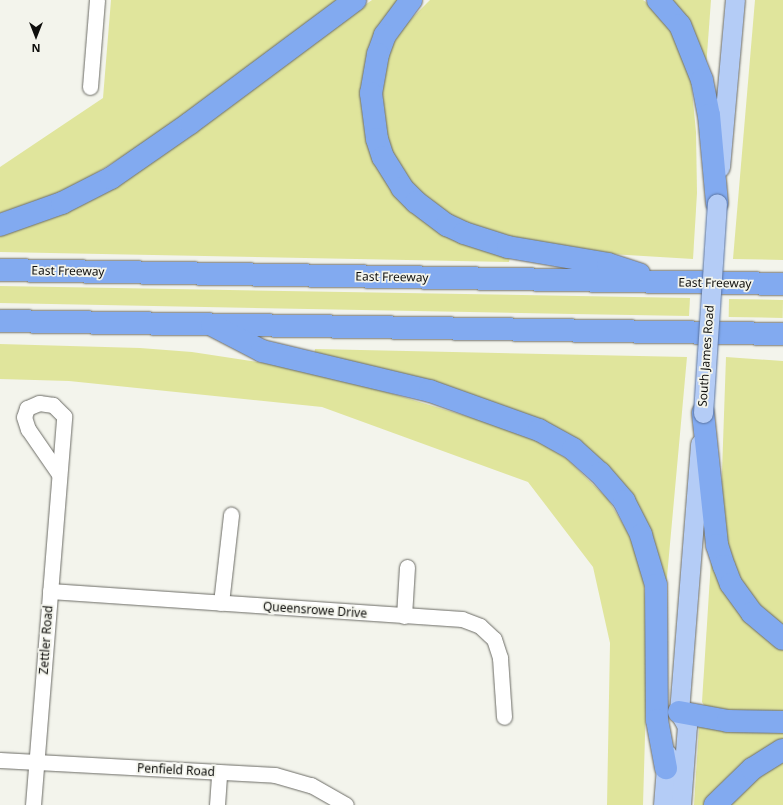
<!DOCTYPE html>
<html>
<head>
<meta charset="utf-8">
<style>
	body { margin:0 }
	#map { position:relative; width:783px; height:805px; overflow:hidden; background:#f3f4ec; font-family:"Noto Sans",sans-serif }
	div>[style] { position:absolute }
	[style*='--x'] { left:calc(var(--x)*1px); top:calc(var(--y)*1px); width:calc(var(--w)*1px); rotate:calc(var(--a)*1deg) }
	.green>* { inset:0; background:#e0e59c; transform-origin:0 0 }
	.roads { filter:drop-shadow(0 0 1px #6c6c66) drop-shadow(0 0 1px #6c6c66) }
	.minor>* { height:15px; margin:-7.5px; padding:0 7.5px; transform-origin:7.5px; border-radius:7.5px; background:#fff }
	.major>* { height:19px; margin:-9.5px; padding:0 9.5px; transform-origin:9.5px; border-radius:9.5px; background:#b4ccf6 }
	.highway>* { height:22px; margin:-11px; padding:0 11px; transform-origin:11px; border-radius:11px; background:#82aaf0 }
	.bridges { filter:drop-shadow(0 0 1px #5973a0) drop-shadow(0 0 1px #5973a0) }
	.major-bridge>* { height:19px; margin:-9.5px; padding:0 9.5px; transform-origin:9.5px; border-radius:9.5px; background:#b4ccf6 }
	span { translate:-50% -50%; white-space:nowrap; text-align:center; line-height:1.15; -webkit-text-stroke:3.5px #f3f4ec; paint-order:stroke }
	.street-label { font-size:12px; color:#0e0e0c }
	.north { position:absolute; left:16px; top:16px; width:40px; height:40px; -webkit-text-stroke:3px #f3f4ec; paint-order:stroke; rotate:180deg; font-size:11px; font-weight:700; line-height:16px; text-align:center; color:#0e0e0c }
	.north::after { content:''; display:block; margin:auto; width:14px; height:18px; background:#0e0e0c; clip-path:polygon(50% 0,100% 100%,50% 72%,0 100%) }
</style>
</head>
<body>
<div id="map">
	<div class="green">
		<div style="clip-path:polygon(111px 0,339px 0,157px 135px,85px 180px,52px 196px,0 213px,0 167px,103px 98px)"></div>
		<div style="clip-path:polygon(372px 0,403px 0,375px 43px,383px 174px,510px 256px,509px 262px,0 252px,0 234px,67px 211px)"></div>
		<div style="clip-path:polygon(430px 0,643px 0,646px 2px,669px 27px,680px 47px,691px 80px,696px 132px,697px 193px,693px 259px,594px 253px,505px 239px,448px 215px,425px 198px,407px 179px,394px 158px,384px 133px,380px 109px,386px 63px,393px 44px,406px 24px)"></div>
		<div style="clip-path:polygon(669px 0,711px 0,706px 68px)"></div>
		<div style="clip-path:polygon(755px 0,783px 0,783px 260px,733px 259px)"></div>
		<div style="clip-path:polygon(0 286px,174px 289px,690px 298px,689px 316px,573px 314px,0 303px)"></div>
		<div style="left:729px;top:299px;width:54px;height:18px;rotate:1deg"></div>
		<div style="clip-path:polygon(0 344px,140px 348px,192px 352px,317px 371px,509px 429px,541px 443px,567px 459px,608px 499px,627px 531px,638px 556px,643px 575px,648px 633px,643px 805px,607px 805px,610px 643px,593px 567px,528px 482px,322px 407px,69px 381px,0 379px)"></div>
		<div style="clip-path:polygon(315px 349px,687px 357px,666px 588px,587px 455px,314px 355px)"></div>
		<div style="clip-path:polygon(726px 357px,783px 361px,783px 630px,749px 597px,728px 553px,721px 501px)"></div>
		<div style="clip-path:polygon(711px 561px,783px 649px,783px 715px,708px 711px,702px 702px)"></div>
		<div style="clip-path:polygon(699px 726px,783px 732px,783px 743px,704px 805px,694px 805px)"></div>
		<div style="clip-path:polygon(783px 762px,783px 805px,726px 805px,751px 781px)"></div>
	</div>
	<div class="roads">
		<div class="minor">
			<div style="--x:90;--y:87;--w:87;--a:-85.4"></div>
			<div style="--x:50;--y:591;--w:413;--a:3.9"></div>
			<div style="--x:462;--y:619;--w:19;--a:21"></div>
			<div style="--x:480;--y:626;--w:19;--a:43"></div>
			<div style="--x:494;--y:639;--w:20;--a:72"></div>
			<div style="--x:500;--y:658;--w:59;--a:86.1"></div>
			<div style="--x:221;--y:603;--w:89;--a:-83.5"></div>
			<div style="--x:404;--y:616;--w:49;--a:-86.5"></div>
			<div style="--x:0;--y:760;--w:275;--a:3.1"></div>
			<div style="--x:275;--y:775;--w:37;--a:16"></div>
			<div style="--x:311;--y:785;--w:40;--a:29.7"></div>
			<div style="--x:33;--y:805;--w:390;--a:-85.4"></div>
			<div style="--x:64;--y:416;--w:16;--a:-135"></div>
			<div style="--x:53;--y:405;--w:14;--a:-172"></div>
			<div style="--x:39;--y:403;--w:13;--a:157"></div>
			<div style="--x:27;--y:408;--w:9;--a:108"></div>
			<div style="--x:24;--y:417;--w:13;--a:72"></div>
			<div style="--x:28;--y:429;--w:55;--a:55.4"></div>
			<div style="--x:217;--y:805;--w:32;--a:-86"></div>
		</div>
		<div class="major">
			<div style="--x:720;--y:167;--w:168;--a:-84.9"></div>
			<div style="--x:663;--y:805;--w:51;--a:-85.5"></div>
			<div style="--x:681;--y:805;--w:79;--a:-85.7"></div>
			<div style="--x:687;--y:726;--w:16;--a:-120"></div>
			<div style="--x:679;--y:712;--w:269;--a:-85.5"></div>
		</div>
		<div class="highway">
			<div style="--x:411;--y:0;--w:44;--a:126.6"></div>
			<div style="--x:385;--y:35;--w:20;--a:110"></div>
			<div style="--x:378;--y:54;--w:40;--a:100"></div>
			<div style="--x:371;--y:93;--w:46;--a:82.6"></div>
			<div style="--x:377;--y:139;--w:19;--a:72"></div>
			<div style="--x:383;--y:157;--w:36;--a:58"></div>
			<div style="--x:402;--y:188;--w:20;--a:45"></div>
			<div style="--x:416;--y:202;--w:39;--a:37"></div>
			<div style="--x:447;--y:225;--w:19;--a:25"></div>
			<div style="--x:464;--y:233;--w:46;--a:17.7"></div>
			<div style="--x:508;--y:247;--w:101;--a:9.6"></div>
			<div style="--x:608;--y:264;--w:33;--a:18"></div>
			<div style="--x:658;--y:0;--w:33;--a:49"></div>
			<div style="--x:680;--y:25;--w:59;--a:68.2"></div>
			<div style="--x:702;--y:80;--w:36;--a:79"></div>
			<div style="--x:709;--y:115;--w:88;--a:84.8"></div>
			<div style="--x:0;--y:225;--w:66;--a:-19.5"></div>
			<div style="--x:62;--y:203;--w:55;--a:-27"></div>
			<div style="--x:111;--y:178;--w:96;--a:-34.8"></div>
			<div style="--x:190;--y:123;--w:206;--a:-36.7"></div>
			<div style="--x:0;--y:270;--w:783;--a:1.02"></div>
			<div style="--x:0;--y:321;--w:783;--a:0.95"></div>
			<div style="--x:212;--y:325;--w:56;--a:27.5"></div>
			<div style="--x:262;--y:351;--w:173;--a:13.4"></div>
			<div style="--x:430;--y:391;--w:116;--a:19.7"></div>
			<div style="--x:539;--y:430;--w:39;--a:29"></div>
			<div style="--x:573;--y:449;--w:36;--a:42"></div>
			<div style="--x:600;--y:473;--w:37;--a:49"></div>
			<div style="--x:624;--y:501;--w:38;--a:63"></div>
			<div style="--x:641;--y:535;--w:52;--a:73.3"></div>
			<div style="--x:656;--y:585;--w:135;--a:89.6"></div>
			<div style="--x:657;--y:720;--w:49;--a:79.4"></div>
			<div style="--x:703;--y:413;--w:133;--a:83.9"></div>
			<div style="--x:717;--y:545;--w:22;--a:72"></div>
			<div style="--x:724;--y:566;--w:19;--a:69"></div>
			<div style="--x:731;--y:584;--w:36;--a:54"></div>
			<div style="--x:752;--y:613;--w:40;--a:40"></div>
			<div style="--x:679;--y:712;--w:50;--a:10.4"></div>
			<div style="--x:728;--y:721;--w:55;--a:1"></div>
			<div style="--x:715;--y:805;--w:52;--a:-44.2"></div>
			<div style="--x:752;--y:769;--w:36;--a:-32"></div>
		</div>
	</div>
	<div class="bridges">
		<div class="major-bridge">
			<div style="--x:703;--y:413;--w:210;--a:-86.2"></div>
		</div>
	</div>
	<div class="street-label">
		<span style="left:68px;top:271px;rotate:1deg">East Freeway</span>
		<span style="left:392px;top:277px;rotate:1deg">East Freeway</span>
		<span style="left:715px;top:283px;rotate:1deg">East Freeway</span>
		<span style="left:706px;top:356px;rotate:-86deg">South James Road</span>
		<span style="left:315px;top:610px;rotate:4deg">Queensrowe Drive</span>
		<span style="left:46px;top:640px;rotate:-86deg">Zettler Road</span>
		<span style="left:176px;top:770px;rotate:3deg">Penfield Road</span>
	</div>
	<div class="north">N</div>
</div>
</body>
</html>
